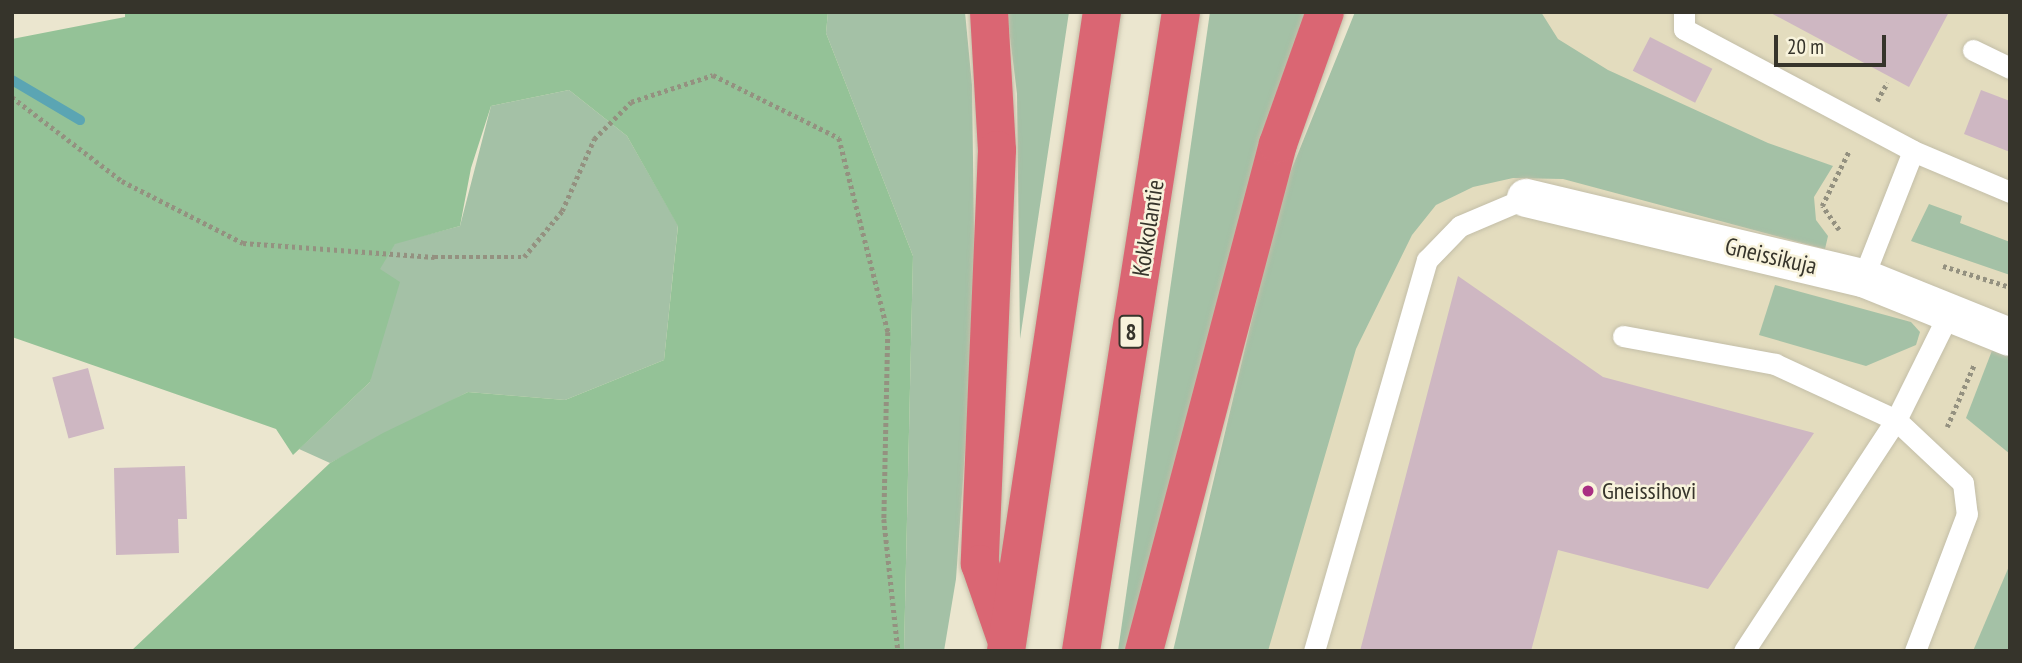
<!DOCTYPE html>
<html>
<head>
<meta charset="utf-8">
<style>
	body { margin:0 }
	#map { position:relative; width:2022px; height:663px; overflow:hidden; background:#ebe6cf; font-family:"PT Sans Narrow",sans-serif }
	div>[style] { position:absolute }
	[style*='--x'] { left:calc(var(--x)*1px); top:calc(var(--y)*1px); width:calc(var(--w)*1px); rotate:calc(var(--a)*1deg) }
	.built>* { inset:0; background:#e3dcbe }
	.green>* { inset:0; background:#a4c1a6 }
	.forest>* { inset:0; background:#94c297 }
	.stream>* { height:10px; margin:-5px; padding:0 5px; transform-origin:5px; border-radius:5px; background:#5ba5b3 }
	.building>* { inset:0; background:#ceb7c2; transform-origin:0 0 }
	.path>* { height:4.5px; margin-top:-2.25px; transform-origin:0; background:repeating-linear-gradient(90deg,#949180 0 3.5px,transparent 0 7px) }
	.roads { filter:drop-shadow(0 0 2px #c3bea8) drop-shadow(0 0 2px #c3bea8) }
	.lane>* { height:21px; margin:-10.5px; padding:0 10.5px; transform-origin:10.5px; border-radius:10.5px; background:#fff }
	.street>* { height:38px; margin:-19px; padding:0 19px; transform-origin:19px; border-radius:19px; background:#fff }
	.highway>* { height:38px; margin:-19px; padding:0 19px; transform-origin:19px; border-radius:19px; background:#da6673 }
	.dots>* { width:19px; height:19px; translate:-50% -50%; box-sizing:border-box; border:4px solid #f8f3dc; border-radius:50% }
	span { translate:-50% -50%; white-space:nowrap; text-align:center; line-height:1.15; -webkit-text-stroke:5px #f8f3dc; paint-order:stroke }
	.shield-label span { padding:2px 5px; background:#f8f3dc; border:2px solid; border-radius:5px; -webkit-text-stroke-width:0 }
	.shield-label { font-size:23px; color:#36342b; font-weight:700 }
	.street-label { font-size:24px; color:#36342b }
	.poi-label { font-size:24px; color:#36342b }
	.left { translate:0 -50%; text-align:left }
	.frame { position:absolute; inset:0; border:14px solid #36342b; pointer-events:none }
	.scale { position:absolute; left:1774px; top:35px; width:112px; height:32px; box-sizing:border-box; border:4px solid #36342b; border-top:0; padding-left:9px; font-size:21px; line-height:24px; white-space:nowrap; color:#36342b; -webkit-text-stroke:5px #f8f3dc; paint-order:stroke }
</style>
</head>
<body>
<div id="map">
	<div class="built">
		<div style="clip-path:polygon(1534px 12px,2010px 12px,2010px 651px,1215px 651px,1366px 201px)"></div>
	</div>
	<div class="green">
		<div style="clip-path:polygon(828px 12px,965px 12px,972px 85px,975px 308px,956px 579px,944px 651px,904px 651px,913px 256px,826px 33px)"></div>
		<div style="clip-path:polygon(1007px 12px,1069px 12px,1020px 339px,1017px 94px)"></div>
		<div style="clip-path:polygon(1210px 12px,1305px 12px,1128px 651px,1118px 651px)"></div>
		<div style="clip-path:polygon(1355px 12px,1541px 12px,1558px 39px,1608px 70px,1768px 143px,1833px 166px,1814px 197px,1816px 220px,1828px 236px,1825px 249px,1563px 179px,1513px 178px,1473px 187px,1436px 205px,1412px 235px,1356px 349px,1268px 651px,1173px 651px,1282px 193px)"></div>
		<div style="clip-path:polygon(569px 90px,627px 136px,678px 225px,664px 360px,565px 400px,468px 392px,330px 463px,299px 449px,370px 382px,379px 269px,395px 243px,460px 226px,491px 106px)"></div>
		<div style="clip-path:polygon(1929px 204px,1962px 216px,1960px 223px,2010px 242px,2010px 275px,1911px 241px)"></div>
		<div style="clip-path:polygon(1775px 285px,1911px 322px,1920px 332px,1916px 345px,1866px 366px,1759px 335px)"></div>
		<div style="clip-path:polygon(1993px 348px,2010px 354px,2010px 454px,1966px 418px)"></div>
		<div style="clip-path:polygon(2010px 564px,2010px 651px,1973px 651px)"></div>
	</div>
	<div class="forest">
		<div style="clip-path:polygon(125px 12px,828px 12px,826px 33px,913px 256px,904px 651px,131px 651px,330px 463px,383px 433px,468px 392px,565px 400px,664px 360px,678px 226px,627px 136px,569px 90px,491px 106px,471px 168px,460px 226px,395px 244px,380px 269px,400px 282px,370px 382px,293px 455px,276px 429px,12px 337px,12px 39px,125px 17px)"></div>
	</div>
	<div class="stream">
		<div style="--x:12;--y:80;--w:79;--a:30.5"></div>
	</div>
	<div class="building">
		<div style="clip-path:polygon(1769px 12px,1949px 12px,1909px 87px)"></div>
		<div style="left:1650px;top:37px;width:70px;height:38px;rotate:27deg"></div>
		<div style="clip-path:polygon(1981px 90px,2010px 101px,2010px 152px,1964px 134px)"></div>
		<div style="clip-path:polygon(1458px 276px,1603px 377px,1814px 433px,1708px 589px,1558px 550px,1531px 651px,1360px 651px)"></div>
		<div style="left:88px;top:368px;width:63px;height:37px;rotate:75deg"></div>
		<div style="clip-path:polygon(185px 466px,187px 519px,178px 519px,179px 553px,116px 555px,114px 468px)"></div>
	</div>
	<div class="path">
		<div style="--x:12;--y:97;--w:138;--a:37.4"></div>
		<div style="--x:122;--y:181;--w:136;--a:27.1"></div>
		<div style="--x:243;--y:243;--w:192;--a:4.2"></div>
		<div style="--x:434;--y:257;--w:90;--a:0"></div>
		<div style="--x:524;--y:257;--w:60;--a:-50.4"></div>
		<div style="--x:562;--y:211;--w:79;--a:-66"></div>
		<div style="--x:594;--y:139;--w:52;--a:-45"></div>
		<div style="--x:631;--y:102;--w:86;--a:-18.2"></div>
		<div style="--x:713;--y:75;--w:141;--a:26.6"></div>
		<div style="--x:839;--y:138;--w:200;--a:75.8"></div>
		<div style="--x:888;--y:332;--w:187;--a:91.2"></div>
		<div style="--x:884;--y:519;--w:133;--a:83.9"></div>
		<div style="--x:1877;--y:101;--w:21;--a:-61"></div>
		<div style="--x:1839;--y:230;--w:29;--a:-125"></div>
		<div style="--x:1822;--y:206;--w:61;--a:-63.9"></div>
		<div style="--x:1943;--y:266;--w:70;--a:17.4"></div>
		<div style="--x:1947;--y:427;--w:68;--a:-66.5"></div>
	</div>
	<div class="roads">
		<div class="lane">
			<div style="--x:1684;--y:12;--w:17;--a:90"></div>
			<div style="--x:1684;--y:29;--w:259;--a:28"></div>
			<div style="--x:1973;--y:50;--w:41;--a:25.9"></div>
			<div style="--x:1863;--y:278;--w:136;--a:-68.5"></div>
			<div style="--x:1913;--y:151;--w:105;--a:22.9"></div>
			<div style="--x:1623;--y:336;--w:155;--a:10.4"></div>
			<div style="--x:1775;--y:364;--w:133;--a:24.8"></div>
			<div style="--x:1896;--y:420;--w:92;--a:43.2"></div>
			<div style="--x:1963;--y:483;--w:31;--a:83"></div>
			<div style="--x:1967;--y:514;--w:147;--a:110.8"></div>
			<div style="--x:1314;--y:651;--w:407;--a:-73.9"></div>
			<div style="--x:1427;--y:260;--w:47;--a:-45.9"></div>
			<div style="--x:1460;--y:226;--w:72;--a:-23"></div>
			<div style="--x:1744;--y:651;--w:277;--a:-56.7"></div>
			<div style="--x:1896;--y:420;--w:119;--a:-63.6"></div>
		</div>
		<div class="street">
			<div style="--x:1526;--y:198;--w:346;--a:13.4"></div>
			<div style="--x:1863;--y:278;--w:158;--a:21.9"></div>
		</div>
		<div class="highway">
			<div style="--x:989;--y:12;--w:138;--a:86.7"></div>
			<div style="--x:997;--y:150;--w:414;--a:92.4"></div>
			<div style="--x:980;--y:564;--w:79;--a:70.9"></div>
			<div style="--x:1006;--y:651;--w:646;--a:-81.46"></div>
			<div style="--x:1081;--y:651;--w:647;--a:-81.11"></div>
			<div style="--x:1144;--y:651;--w:524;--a:-75.2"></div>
			<div style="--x:1278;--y:144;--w:140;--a:-70.4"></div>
		</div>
	</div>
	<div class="dots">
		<div style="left:1588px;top:491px;background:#a92e82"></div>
	</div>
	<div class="shield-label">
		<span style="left:1131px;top:332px">8</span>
	</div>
	<div class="street-label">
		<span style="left:1148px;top:228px;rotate:-81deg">Kokkolantie</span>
		<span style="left:1771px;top:256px;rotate:13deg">Gneissikuja</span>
	</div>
	<div class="poi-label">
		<span class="left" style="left:1602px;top:491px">Gneissihovi</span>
	</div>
	<div class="frame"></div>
	<div class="scale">20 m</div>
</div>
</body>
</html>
